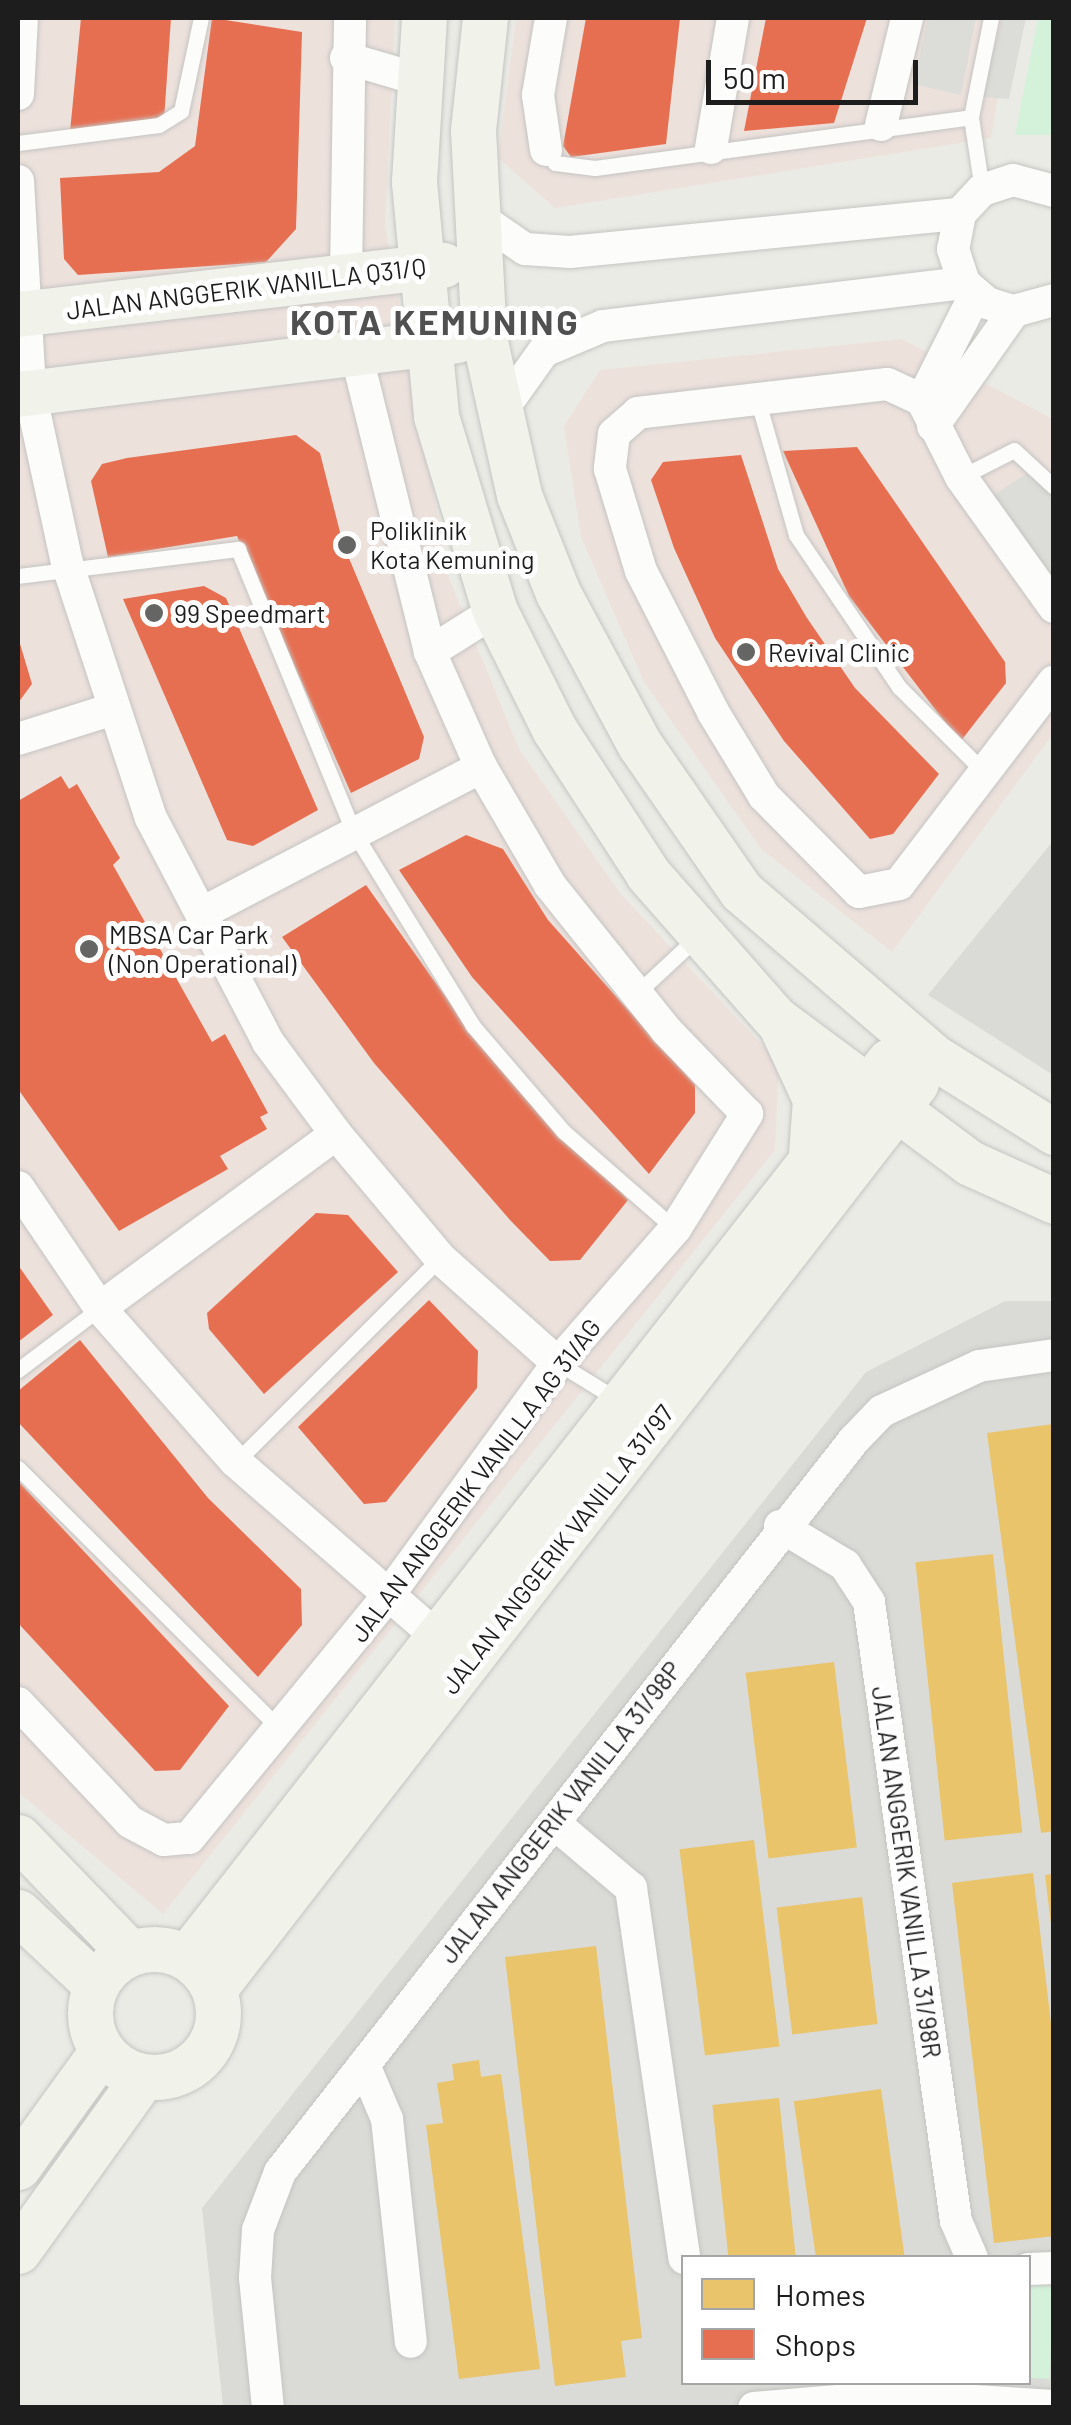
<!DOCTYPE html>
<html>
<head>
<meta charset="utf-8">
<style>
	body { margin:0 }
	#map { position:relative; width:1071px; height:2425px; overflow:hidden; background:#ebebe6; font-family:Barlow,sans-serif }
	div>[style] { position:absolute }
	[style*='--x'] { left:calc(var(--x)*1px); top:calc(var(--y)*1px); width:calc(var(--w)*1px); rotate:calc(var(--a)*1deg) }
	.residential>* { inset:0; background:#dadad7 }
	.commercial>* { inset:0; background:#ede1dc }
	.park>* { inset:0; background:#d4f2d9; transform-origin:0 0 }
	.parking>* { inset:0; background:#dcdcd9 }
	.homes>* { inset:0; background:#e9c46a; transform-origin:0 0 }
	.shops>* { inset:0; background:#e76f51 }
	.roads { filter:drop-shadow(0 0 2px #c4c4c2) drop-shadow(0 0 2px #c4c4c2) }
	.lane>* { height:15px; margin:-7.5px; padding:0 7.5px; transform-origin:7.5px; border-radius:7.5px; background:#fcfcfb }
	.street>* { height:32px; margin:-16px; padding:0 16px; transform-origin:16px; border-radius:16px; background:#fcfcfb }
	.secondary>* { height:45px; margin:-22.5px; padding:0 22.5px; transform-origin:22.5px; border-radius:22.5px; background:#f1f3ea }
	.secondary>.ring { margin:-22.5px; padding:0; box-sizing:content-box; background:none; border:45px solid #f1f3ea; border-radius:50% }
	.dots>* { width:28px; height:28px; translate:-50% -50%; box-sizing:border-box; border:5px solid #fff; border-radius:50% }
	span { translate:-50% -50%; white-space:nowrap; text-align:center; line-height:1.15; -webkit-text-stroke:10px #fff; paint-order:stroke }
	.street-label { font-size:25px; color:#1d1d1d }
	.poi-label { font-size:25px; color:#1d1d1d }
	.left { translate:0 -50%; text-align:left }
	.district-label { font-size:35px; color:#505050; font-weight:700; letter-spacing:2.5px }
	.frame { position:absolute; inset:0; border:20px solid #1d1d1d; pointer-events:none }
	.legend { position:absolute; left:681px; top:2255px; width:350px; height:130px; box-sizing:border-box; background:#fff; border:2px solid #a5a5a5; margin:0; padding:12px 18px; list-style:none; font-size:30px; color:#1d1d1d }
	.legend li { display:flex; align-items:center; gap:20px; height:50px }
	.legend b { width:50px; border:2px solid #a5a5a5 }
	.scale { position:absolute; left:706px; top:60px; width:212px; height:45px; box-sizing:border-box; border:5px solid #1d1d1d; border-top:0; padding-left:12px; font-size:30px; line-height:35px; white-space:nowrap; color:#1d1d1d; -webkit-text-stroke:8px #fff; paint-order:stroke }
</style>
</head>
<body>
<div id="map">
	<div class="residential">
		<div style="clip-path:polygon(1053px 841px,1053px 1075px,928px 995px)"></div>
		<div style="clip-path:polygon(evenodd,1005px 1301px,1053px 1301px,1053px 2407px,223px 2407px,202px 2208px,866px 1372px,1005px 1301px,684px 2258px,1028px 2258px,1028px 2382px,684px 2382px,684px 2258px)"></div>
	</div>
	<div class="commercial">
		<div style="clip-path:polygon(18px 18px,395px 18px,385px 226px,449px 578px,519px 749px,620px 893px,779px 1063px,775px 1150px,163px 1914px,18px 1792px)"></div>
		<div style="clip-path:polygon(516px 18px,1011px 18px,991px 138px,555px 208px,498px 158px)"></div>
		<div style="clip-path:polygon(902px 339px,1053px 419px,1053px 734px,892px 952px,761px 849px,644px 682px,581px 537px,564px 426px,600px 370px)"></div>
	</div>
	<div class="park">
		<div style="clip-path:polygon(1038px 18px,1053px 18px,1053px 135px,1015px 135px)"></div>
		<div style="left:1029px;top:2285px;width:24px;height:93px;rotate:2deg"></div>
	</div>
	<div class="parking">
		<div style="clip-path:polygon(928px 18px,976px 18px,961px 95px,913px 84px)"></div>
		<div style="clip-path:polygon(1002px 18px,1026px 18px,1009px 99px,982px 97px)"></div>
		<div style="clip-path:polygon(1036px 468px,1053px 494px,1053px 587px,990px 497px)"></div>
	</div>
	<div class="homes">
		<div style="clip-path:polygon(1054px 1424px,1054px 1831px,1041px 1833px,987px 1433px)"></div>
		<div style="left:993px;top:1554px;width:280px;height:78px;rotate:84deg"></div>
		<div style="left:834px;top:1662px;width:187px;height:89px;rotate:83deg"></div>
		<div style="left:754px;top:1840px;width:208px;height:75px;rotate:83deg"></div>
		<div style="clip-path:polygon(1033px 1873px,1054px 2048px,1054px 2236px,994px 2243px,952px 1883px)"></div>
		<div style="clip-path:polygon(1054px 1874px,1054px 1924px,1051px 1924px,1045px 1875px)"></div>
		<div style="left:862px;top:1897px;width:128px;height:86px;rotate:83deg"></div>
		<div style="clip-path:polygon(596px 1946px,642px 2338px,621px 2341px,626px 2377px,555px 2386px,505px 1957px)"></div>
		<div style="clip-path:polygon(479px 2060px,481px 2077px,501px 2074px,540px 2369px,459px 2379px,426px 2125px,443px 2123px,437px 2083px,454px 2080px,452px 2064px)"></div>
		<div style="left:881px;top:2089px;width:171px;height:88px;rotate:82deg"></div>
		<div style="left:779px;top:2098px;width:161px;height:67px;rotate:84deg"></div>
	</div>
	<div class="shops">
		<div style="clip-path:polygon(81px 18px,171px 18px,164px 120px,70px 132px)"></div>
		<div style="clip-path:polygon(212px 18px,302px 32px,296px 229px,266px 262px,78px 275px,64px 259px,60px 178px,159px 172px,195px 146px)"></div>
		<div style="clip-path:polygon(586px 18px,680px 18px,666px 144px,571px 157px,563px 146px)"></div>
		<div style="clip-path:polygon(766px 18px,867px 18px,834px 123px,744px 131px)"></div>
		<div style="clip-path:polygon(296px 435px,320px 453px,343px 544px,424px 737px,419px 759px,351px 793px,237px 536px,108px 557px,91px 481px,102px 464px,127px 458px)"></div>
		<div style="clip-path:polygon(857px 447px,1005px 662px,1006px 683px,960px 742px,849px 596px,783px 451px)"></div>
		<div style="clip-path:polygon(741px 455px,778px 569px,807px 618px,855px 688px,939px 774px,893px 834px,870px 839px,784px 741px,715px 638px,674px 548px,651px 480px,663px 462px)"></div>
		<div style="clip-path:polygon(204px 586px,226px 598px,318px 810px,253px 846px,227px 840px,123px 599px)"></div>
		<div style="clip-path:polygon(18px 637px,32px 684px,18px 703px)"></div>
		<div style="clip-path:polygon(61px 776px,69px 789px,77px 784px,120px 858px,113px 865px,212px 1042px,225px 1034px,268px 1113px,260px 1117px,267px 1129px,220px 1156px,228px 1169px,119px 1231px,18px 1089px,18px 801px)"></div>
		<div style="clip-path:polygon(466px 835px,503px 849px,548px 920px,695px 1085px,695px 1113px,649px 1174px,472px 977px,399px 870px)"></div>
		<div style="clip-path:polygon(366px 885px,465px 1024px,628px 1200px,580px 1260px,550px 1261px,510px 1220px,374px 1063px,282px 937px)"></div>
		<div style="clip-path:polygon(316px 1213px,348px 1215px,398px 1272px,264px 1394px,209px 1329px,207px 1313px)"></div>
		<div style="clip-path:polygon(18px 1265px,53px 1315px,18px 1342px)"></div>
		<div style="clip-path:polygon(429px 1300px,478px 1351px,477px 1388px,386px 1502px,364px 1504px,298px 1427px)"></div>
		<div style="clip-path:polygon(80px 1340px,208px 1498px,301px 1589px,302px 1625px,258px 1677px,18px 1422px,18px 1391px)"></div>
		<div style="clip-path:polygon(18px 1481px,229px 1706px,180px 1770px,155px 1771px,18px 1623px)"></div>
	</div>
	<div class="roads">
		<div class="lane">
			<div style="--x:18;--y:143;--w:142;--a:-7.3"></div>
			<div style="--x:159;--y:125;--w:26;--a:-32"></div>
			<div style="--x:181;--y:111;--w:95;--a:-77.9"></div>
			<div style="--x:546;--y:150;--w:16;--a:55"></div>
			<div style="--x:555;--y:163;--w:40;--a:7.1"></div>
			<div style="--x:595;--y:168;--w:379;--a:-7.7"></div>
			<div style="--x:982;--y:190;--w:74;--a:-98.6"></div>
			<div style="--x:971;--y:117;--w:101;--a:-78.6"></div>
			<div style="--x:757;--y:398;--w:142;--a:74.1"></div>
			<div style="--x:796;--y:535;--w:184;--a:55.9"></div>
			<div style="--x:899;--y:687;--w:123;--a:45"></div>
			<div style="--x:961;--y:477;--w:59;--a:-27"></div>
			<div style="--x:1014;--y:450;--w:54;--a:42.8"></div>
			<div style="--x:18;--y:576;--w:222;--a:-7"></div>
			<div style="--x:238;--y:549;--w:305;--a:67.8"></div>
			<div style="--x:353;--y:831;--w:229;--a:58.4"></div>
			<div style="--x:473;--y:1026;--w:138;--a:49.4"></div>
			<div style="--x:563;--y:1131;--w:149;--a:41.2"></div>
			<div style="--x:637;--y:993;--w:82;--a:-43"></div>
			<div style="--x:558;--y:1363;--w:70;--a:31.7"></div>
			<div style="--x:18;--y:1370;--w:103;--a:-37.1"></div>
			<div style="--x:236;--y:1462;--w:288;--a:-45"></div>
			<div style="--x:18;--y:1468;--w:373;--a:44.9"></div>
		</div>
		<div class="street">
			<div style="--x:346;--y:58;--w:75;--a:16.3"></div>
			<div style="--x:18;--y:94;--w:76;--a:-87"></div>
			<div style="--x:881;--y:125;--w:110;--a:-76.3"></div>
			<div style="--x:711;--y:148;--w:132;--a:-80.4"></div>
			<div style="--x:546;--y:150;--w:56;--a:-98.3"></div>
			<div style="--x:538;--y:95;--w:78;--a:-80.4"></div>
			<div style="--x:18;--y:181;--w:211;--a:86.7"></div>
			<div style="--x:30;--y:392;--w:175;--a:77.8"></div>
			<div style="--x:67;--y:563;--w:268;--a:71.8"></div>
			<div style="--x:151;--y:818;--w:253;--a:62.4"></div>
			<div style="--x:268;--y:1042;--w:114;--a:53.5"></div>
			<div style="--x:336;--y:1134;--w:162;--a:50"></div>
			<div style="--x:440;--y:1258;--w:158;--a:41.7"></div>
			<div style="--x:1054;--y:191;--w:42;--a:-165"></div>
			<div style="--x:1013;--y:180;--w:33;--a:162"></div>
			<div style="--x:982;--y:190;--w:33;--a:133"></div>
			<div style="--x:960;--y:214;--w:36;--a:101"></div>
			<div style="--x:953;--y:249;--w:36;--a:72"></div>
			<div style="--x:964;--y:283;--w:30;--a:41"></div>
			<div style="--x:987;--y:303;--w:28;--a:17"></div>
			<div style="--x:1014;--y:311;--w:41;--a:-15.4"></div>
			<div style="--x:474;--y:214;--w:62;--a:34.5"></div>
			<div style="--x:525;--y:249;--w:45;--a:3.8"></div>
			<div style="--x:570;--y:252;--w:392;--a:-5.6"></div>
			<div style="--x:346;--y:276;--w:258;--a:-89.1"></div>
			<div style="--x:922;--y:400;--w:118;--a:-63.2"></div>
			<div style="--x:499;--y:414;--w:77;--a:-54.5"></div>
			<div style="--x:544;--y:351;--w:64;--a:-23"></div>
			<div style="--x:603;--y:326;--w:364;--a:-6.8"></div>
			<div style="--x:933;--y:426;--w:141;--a:-54.8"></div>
			<div style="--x:1054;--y:607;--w:160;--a:-125.6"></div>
			<div style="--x:961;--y:477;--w:86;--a:-116.9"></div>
			<div style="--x:922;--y:400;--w:38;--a:-155"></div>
			<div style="--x:887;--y:384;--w:251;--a:173.4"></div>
			<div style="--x:638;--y:413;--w:32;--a:139"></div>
			<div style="--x:614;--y:434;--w:35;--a:97"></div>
			<div style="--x:610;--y:469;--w:107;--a:73.1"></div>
			<div style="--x:641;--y:571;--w:158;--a:62.9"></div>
			<div style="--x:713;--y:712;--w:98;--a:58.7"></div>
			<div style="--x:764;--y:796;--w:135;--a:45.3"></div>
			<div style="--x:859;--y:892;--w:41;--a:-11.3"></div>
			<div style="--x:899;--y:884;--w:255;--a:-52.6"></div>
			<div style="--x:430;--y:652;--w:77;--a:-32.2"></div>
			<div style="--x:18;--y:739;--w:96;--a:-17.5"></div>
			<div style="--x:204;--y:912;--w:313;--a:-27.6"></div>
			<div style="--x:18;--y:1187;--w:146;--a:55.9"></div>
			<div style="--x:100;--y:1308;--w:205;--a:48.6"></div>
			<div style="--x:236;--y:1462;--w:267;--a:41"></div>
			<div style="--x:100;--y:1308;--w:293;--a:-36.4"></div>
			<div style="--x:780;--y:1526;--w:76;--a:31"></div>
			<div style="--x:845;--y:1565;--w:44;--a:57"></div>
			<div style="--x:869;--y:1602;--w:625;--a:82"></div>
			<div style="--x:956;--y:2221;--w:40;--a:66.6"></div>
			<div style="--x:18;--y:1703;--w:163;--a:46.7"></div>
			<div style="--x:130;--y:1822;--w:38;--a:28"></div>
			<div style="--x:164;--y:1840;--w:25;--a:-5"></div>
			<div style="--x:189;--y:1838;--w:313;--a:-50.6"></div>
			<div style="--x:388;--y:1596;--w:288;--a:-53.9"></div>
			<div style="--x:558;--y:1363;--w:178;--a:-48.9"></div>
			<div style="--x:675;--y:1229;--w:136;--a:-57.9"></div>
			<div style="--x:747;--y:1114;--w:117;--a:-134"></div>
			<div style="--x:666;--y:1030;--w:186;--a:-128.7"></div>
			<div style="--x:550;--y:885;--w:137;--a:-120.3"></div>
			<div style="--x:481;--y:767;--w:126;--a:-113.9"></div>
			<div style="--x:430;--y:652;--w:308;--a:-103.9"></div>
			<div style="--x:554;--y:1823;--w:101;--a:40.2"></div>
			<div style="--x:631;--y:1888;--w:374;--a:81.8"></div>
			<div style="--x:364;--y:2065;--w:59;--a:66.9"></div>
			<div style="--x:387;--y:2119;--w:224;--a:83.9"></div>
			<div style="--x:1028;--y:2269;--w:26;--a:-2"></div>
			<div style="--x:268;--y:2408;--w:131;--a:-95.7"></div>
			<div style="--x:255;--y:2278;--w:48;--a:-86.4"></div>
			<div style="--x:258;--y:2230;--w:62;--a:-69.2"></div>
			<div style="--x:280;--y:2172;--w:930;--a:-51.9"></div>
			<div style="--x:854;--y:1440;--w:40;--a:-46"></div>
			<div style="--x:882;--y:1411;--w:107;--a:-24.9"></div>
			<div style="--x:979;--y:1366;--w:76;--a:-8.3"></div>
			<div style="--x:754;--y:2408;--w:143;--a:-4.8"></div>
			<div style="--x:896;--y:2396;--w:158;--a:3.6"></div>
		</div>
		<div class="secondary">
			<div style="--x:424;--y:18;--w:164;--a:93.5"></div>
			<div style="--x:414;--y:182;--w:235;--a:84.6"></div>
			<div style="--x:436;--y:416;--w:204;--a:73.2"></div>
			<div style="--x:495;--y:611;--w:132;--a:63.4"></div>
			<div style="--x:554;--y:729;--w:173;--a:57"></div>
			<div style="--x:648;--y:874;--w:193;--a:48.6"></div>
			<div style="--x:776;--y:1019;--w:242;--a:36.6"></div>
			<div style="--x:970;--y:1163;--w:92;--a:24.3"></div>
			<div style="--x:485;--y:18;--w:113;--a:96.1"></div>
			<div style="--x:473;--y:130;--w:207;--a:87"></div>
			<div style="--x:484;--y:337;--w:162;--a:77.5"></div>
			<div style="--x:519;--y:495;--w:105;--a:68.3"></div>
			<div style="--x:558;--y:593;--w:173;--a:61.7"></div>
			<div style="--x:640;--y:745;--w:178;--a:55.3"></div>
			<div style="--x:741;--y:891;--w:255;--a:40.7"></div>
			<div style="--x:934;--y:1057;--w:142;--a:32"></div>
			<div style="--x:18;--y:314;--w:428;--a:-6.6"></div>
			<div style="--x:18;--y:394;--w:442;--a:-7"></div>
			<div style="--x:783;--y:1030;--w:76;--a:65.1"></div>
			<div style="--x:815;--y:1099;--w:69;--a:94.1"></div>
			<div style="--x:18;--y:1837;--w:161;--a:46"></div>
			<div style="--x:18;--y:1912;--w:107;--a:43.1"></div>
			<div class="ring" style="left:90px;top:1949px;width:83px;height:83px"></div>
			<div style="--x:187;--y:1957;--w:1138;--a:-51.92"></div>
			<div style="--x:214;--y:1989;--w:1146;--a:-52.23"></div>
			<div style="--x:18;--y:2167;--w:143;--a:-54.1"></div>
			<div style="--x:18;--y:2251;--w:214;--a:-54.3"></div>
		</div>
	</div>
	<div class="dots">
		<div style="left:347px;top:545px;background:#656563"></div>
		<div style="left:154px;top:613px;background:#656563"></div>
		<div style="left:746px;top:652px;background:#656563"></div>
		<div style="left:89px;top:949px;background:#656563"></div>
	</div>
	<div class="street-label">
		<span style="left:246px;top:288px;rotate:-7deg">JALAN ANGGERIK VANILLA Q31/Q</span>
		<span style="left:475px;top:1480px;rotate:-53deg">JALAN ANGGERIK VANILLA AG 31/AG</span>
		<span style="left:557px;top:1549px;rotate:-52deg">JALAN ANGGERIK VANILLA 31/97</span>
		<span style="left:560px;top:1812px;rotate:-52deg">JALAN ANGGERIK VANILLA 31/98P</span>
		<span style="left:907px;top:1872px;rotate:82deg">JALAN ANGGERIK VANILLA 31/98R</span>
	</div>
	<div class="poi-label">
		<span class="left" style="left:370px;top:545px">Poliklinik<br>Kota Kemuning</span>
		<span class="left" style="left:174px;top:613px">99 Speedmart</span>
		<span class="left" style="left:768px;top:652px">Revival Clinic</span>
		<span class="left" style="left:109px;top:949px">MBSA Car Park<br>(Non Operational)</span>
	</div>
	<div class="district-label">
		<span style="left:435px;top:321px">KOTA KEMUNING</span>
	</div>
	<div class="frame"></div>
	<ul class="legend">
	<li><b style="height:28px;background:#e9c46a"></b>Homes</li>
	<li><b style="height:28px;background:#e76f51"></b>Shops</li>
	</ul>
	<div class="scale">50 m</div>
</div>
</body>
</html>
